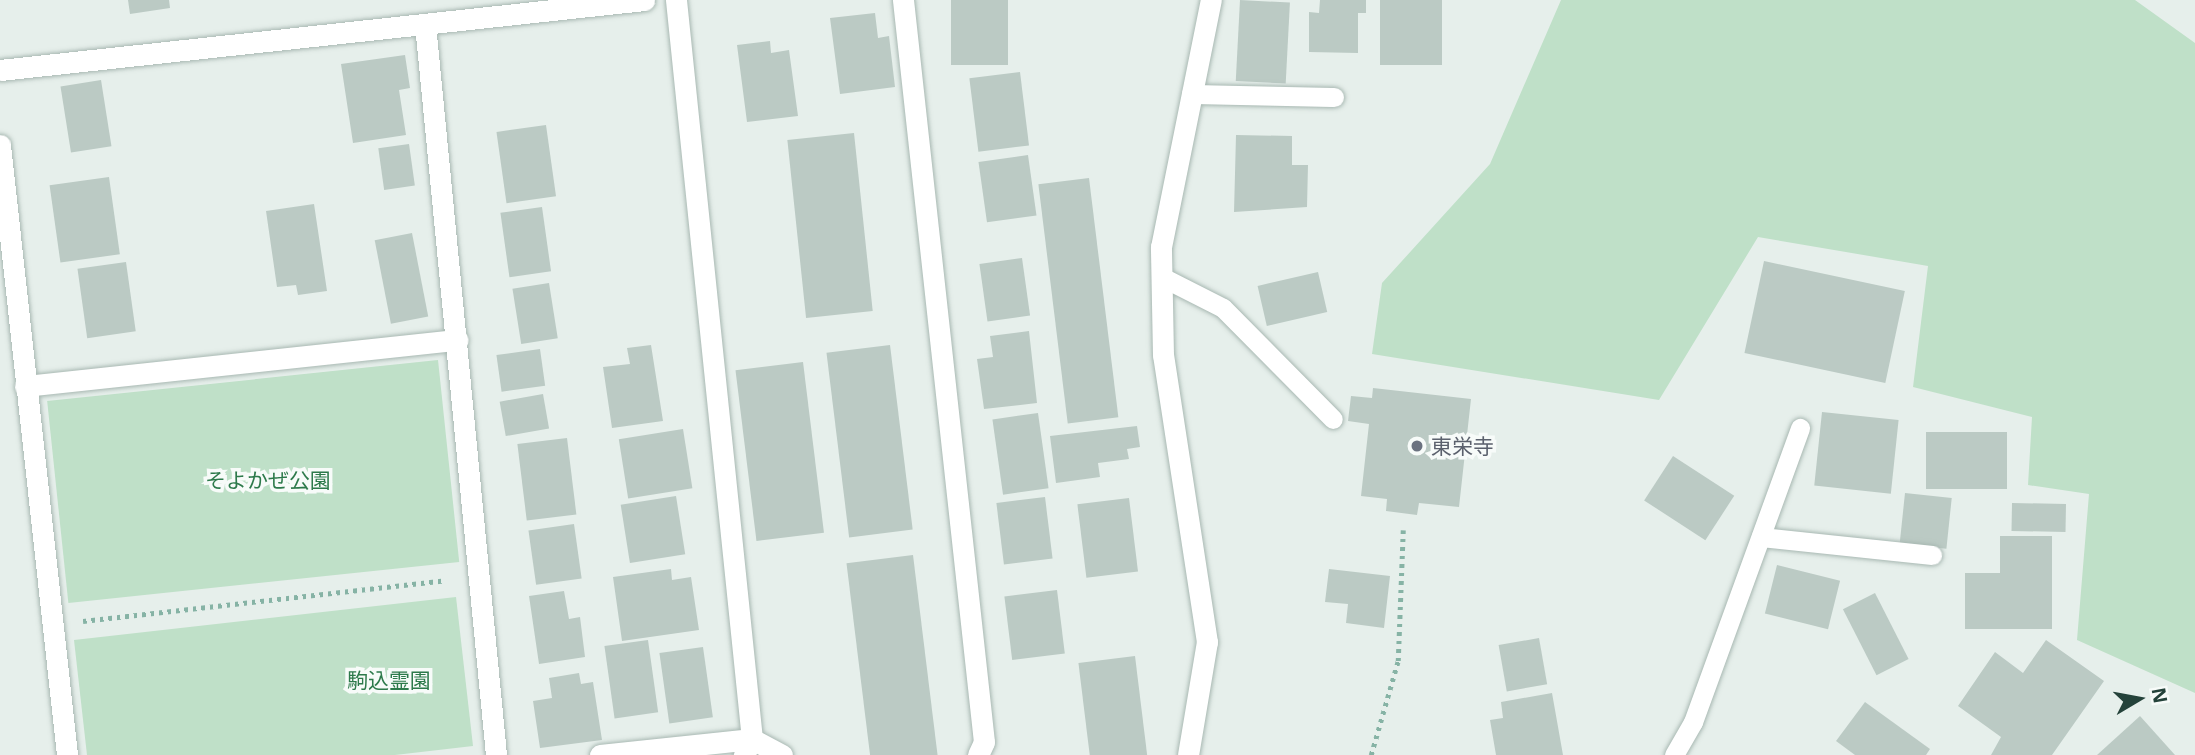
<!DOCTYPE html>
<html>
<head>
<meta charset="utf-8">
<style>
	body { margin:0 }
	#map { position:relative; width:2195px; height:755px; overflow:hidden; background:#e6efeb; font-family:"Noto Sans","Noto Sans JP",sans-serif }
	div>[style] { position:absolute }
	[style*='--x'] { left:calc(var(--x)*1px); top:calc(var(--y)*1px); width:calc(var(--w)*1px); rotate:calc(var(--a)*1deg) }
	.green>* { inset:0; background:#bfe0c8; transform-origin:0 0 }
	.building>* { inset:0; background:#bbcac4; transform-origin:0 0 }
	.path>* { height:4.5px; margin-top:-2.25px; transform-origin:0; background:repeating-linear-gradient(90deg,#86b3a5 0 3.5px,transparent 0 8.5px) }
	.roads { filter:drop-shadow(0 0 2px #a8b8b2) drop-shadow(0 0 2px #a8b8b2) }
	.lane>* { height:19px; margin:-9.5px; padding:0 9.5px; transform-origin:9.5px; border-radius:9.5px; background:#fff }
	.street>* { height:21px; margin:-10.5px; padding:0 10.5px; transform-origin:10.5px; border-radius:10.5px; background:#fff }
	.dots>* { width:19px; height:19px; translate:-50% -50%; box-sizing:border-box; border:4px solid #f7fbf9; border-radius:50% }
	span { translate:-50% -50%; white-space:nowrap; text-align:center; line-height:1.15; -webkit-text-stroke:7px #f7fbf9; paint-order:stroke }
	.worship-label { font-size:21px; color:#5b616d }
	.left { translate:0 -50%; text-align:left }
	.park-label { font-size:21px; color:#2d7a4b }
	.north { position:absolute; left:2104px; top:664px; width:70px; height:70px; -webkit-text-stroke:5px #f7fbf9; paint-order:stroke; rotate:80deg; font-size:19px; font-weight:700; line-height:28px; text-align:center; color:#24423a }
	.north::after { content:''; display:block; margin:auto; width:24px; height:32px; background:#24423a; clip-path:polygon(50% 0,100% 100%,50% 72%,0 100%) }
</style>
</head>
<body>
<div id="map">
	<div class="green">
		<div style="clip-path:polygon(1561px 0,2135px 0,2195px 43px,2195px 693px,2077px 640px,2089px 494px,2028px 485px,2032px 417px,1913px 387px,1928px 266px,1758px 237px,1659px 400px,1372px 354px,1382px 283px,1490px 164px)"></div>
		<div style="left:438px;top:360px;width:203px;height:393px;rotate:84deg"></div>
		<div style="clip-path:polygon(456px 597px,473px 746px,395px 755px,87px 755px,74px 640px)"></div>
	</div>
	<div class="building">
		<div style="clip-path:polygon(128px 0,169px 0,170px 8px,130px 14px)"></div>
		<div style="left:951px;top:0;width:57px;height:65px"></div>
		<div style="left:1240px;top:0;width:50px;height:81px;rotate:3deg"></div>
		<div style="clip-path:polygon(1320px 0,1366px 0,1366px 13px,1358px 13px,1358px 53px,1309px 52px,1309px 12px,1319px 13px)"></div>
		<div style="left:1380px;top:0;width:62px;height:65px"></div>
		<div style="clip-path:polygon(875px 13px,878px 38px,889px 36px,895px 87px,840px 94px,830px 18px)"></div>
		<div style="clip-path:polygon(770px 41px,771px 53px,789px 50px,798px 116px,747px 122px,737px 45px)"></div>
		<div style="clip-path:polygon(405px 55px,410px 88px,399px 90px,406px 135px,353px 143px,341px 64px)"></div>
		<div style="left:1020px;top:72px;width:74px;height:51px;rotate:83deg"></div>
		<div style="left:101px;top:80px;width:67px;height:41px;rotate:81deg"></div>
		<div style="left:546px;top:125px;width:72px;height:50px;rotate:82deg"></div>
		<div style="left:854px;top:133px;width:179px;height:67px;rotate:84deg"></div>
		<div style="clip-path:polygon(1236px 135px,1292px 136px,1292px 165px,1308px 165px,1307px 207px,1234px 212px)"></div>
		<div style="left:409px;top:144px;width:42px;height:31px;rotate:82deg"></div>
		<div style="left:1028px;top:155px;width:61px;height:50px;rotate:82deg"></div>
		<div style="left:109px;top:177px;width:78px;height:60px;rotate:82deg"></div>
		<div style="left:1089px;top:178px;width:241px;height:51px;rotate:83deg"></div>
		<div style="clip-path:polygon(314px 204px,327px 291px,298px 295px,296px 285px,277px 287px,266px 211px)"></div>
		<div style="left:542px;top:207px;width:65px;height:42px;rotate:82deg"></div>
		<div style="left:412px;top:233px;width:85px;height:38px;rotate:79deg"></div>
		<div style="left:1022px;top:258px;width:58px;height:43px;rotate:82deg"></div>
		<div style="left:1764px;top:261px;width:144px;height:94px;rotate:12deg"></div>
		<div style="left:126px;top:262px;width:70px;height:49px;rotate:82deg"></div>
		<div style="left:1318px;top:272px;width:41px;height:62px;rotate:77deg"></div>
		<div style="left:549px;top:283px;width:56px;height:37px;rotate:81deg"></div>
		<div style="clip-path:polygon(1029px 331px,1037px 403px,984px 409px,977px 359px,993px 357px,990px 336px)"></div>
		<div style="clip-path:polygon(651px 345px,663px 421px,612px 428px,603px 367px,630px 364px,627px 348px)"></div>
		<div style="left:890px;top:345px;width:186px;height:64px;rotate:83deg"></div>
		<div style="left:540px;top:349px;width:37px;height:44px;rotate:82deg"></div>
		<div style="left:803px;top:362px;width:172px;height:68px;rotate:83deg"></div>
		<div style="clip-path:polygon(1373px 388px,1471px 399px,1459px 507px,1419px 503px,1417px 515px,1386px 511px,1387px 499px,1361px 496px,1369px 424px,1348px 421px,1351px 396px,1372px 398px)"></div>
		<div style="left:543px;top:394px;width:35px;height:44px;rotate:80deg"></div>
		<div style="left:1822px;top:412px;width:77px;height:74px;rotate:6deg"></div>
		<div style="left:1038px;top:413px;width:76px;height:46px;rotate:82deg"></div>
		<div style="clip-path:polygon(1137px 426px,1140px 447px,1127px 449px,1129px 459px,1098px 463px,1100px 477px,1056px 483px,1050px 436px)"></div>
		<div style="left:683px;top:429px;width:60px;height:65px;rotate:81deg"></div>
		<div style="left:1926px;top:432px;width:81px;height:57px"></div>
		<div style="left:567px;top:438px;width:77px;height:50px;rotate:83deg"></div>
		<div style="left:1673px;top:456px;width:73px;height:53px;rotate:33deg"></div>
		<div style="left:1905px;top:493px;width:47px;height:51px;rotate:6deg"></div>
		<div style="left:676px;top:496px;width:59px;height:56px;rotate:81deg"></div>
		<div style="left:1045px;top:497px;width:62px;height:49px;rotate:83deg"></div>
		<div style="left:1129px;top:498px;width:74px;height:52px;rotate:83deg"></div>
		<div style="left:2012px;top:503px;width:54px;height:28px;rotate:1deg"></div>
		<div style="left:574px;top:524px;width:55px;height:46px;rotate:82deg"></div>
		<div style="clip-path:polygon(2000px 536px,2052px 536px,2052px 629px,1965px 629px,1965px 573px,2000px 573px)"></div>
		<div style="left:913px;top:555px;width:202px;height:67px;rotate:83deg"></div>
		<div style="left:1777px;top:565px;width:65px;height:50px;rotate:14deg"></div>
		<div style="clip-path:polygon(671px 569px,672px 580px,691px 577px,699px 630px,622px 641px,613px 577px)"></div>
		<div style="clip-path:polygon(1329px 569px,1390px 576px,1384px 628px,1346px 623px,1348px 604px,1325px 602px)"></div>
		<div style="left:1057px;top:590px;width:64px;height:53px;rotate:83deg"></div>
		<div style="clip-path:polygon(564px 591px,569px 619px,580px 617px,585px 657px,539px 664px,529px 596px)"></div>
		<div style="left:1875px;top:593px;width:74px;height:36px;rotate:63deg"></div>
		<div style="left:1539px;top:638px;width:47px;height:41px;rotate:80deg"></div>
		<div style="left:648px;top:640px;width:73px;height:44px;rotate:82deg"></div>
		<div style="clip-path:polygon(2046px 640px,2104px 681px,2052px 755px,1991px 755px,2001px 737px,1958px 706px,1995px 652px,2023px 673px)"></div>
		<div style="left:703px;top:647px;width:71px;height:44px;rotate:82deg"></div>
		<div style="left:1135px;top:656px;width:100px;height:57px;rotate:83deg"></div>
		<div style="clip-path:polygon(579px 673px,581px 684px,593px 682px,602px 740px,540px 748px,533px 701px,552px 698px,549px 678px)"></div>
		<div style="clip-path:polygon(1552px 693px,1563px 755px,1496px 755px,1490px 720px,1503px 718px,1501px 702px)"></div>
		<div style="clip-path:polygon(1865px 702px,1930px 749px,1926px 755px,1855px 755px,1836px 741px)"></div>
		<div style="clip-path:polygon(2140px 716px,2175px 755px,2097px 755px)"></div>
	</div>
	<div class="path">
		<div style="--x:83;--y:621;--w:365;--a:-6.4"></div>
		<div style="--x:1371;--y:755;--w:98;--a:-74"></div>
		<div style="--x:1398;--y:661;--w:131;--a:-87.8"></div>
	</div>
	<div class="roads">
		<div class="lane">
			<div style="--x:1191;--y:94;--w:143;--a:1.2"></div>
			<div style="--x:1162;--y:277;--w:68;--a:26.9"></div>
			<div style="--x:1223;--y:308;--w:156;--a:45.3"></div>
			<div style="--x:1761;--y:537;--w:172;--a:6"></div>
			<div style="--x:1674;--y:755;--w:38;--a:-60"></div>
			<div style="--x:1693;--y:722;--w:313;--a:-70"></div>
		</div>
		<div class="street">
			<div style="--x:676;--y:0;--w:743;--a:84.13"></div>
			<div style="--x:752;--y:739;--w:18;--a:117"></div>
			<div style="--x:903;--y:0;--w:746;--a:83.77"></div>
			<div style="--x:984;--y:742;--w:14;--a:115"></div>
			<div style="--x:425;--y:24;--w:734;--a:84.45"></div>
			<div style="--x:0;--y:70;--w:648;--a:-6.2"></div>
			<div style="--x:0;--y:145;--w:614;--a:83.73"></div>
			<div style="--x:25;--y:386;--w:435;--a:-6.1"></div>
			<div style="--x:600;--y:755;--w:153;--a:-6"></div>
			<div style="--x:752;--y:739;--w:34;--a:28"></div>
			<div style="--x:1188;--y:755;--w:115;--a:-80.5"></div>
			<div style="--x:1207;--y:642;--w:290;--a:-98.7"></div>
			<div style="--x:1163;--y:355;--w:108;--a:-91.1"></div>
			<div style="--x:1161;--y:247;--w:252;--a:-78.6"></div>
		</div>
	</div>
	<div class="dots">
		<div style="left:1417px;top:446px;background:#6b7280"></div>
	</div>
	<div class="worship-label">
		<span class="left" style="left:1431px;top:446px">東栄寺</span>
	</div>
	<div class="park-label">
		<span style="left:268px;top:480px">そよかぜ公園</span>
		<span style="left:389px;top:680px">駒込霊園</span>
	</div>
	<div class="north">N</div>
</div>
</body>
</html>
